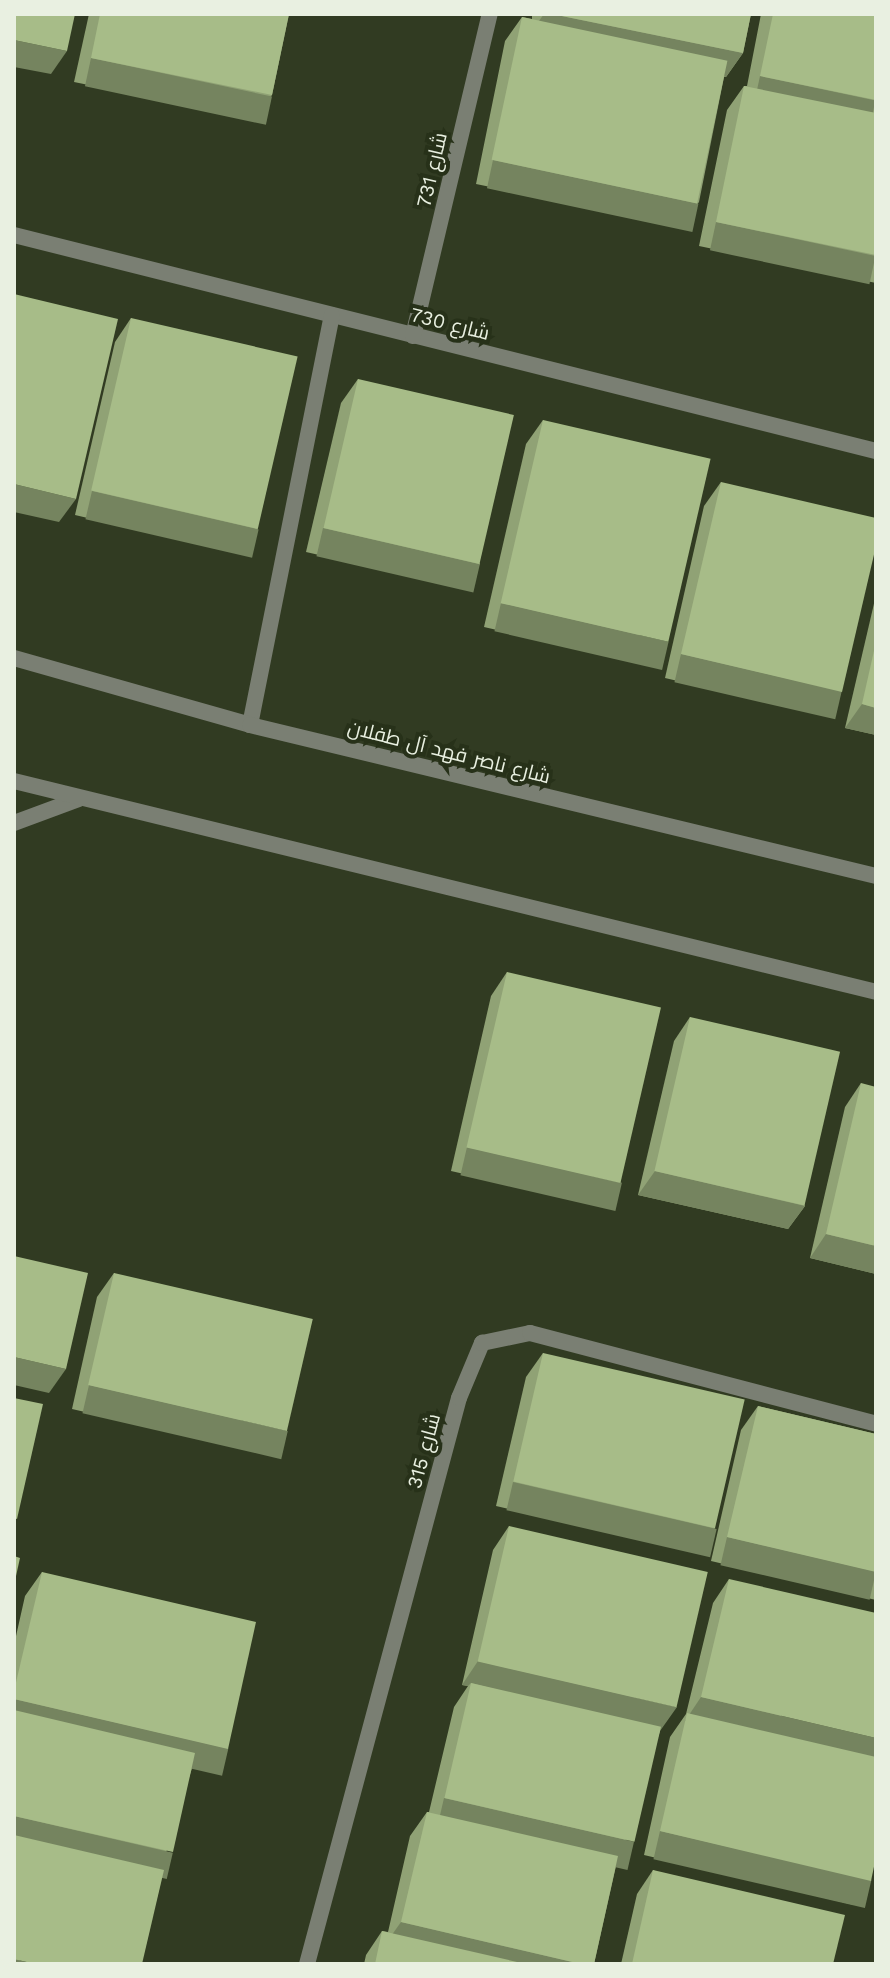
<!DOCTYPE html>
<html>
<head>
<meta charset="utf-8">
<style>
	body { margin:0 }
	#map { position:relative; width:890px; height:1978px; overflow:hidden; background:#313b22; font-family:"Work Sans",Cairo,sans-serif }
	div>[style] { position:absolute }
	[style*='--x'] { left:calc(var(--x)*1px); top:calc(var(--y)*1px); width:calc(var(--w)*1px); rotate:calc(var(--a)*1deg) }
	.minor>* { height:16px; margin:-8px; padding:0 8px; transform-origin:8px; border-radius:8px; background:#7a7f73 }
	.tertiary>* { height:16px; margin:-8px; padding:0 8px; transform-origin:8px; border-radius:8px; background:#7a7f73 }
	.wall>* { inset:0; background:#90a275 }
	.shaded-wall>* { inset:0; background:#75845f; transform-origin:0 0 }
	.building>* { inset:0; background:#a7bc88; transform-origin:0 0 }
	span { translate:-50% -50%; white-space:nowrap; text-align:center; line-height:1.15; -webkit-text-stroke:8px #273119; paint-order:stroke }
	.street-label { font-size:20px; color:#e9f0e1 }
	.frame { position:absolute; inset:0; border:16px solid #e9f0e1; pointer-events:none }
</style>
</head>
<body>
<div id="map">
	<div class="minor">
		<div style="--x:14;--y:235;--w:889;--a:14.07"></div>
		<div style="--x:413;--y:336;--w:331;--a:-76.6"></div>
		<div style="--x:250;--y:725;--w:418;--a:-78.7"></div>
		<div style="--x:14;--y:823;--w:69;--a:-20.3"></div>
		<div style="--x:307;--y:1964;--w:586;--a:-74.97"></div>
		<div style="--x:459;--y:1398;--w:60;--a:-67.3"></div>
		<div style="--x:482;--y:1343;--w:49;--a:-11.8"></div>
		<div style="--x:530;--y:1333;--w:358;--a:14.7"></div>
	</div>
	<div class="tertiary">
		<div style="--x:14;--y:658;--w:245;--a:15.8"></div>
		<div style="--x:250;--y:725;--w:644;--a:13.56"></div>
		<div style="--x:14;--y:781;--w:887;--a:13.75"></div>
	</div>
	<div class="wall">
		<div style="clip-path:polygon(89px 14px,289px 14px,272px 95px,255px 119px,74px 82px)"></div>
		<div style="clip-path:polygon(532px 14px,751px 14px,743px 53px,726px 77px,724px 77px,699px 202px,682px 226px,476px 184px,505px 41px,522px 17px,532px 19px)"></div>
		<div style="clip-path:polygon(761px 14px,876px 14px,876px 283px,699px 246px,727px 110px,744px 86px,747px 86px)"></div>
		<div style="clip-path:polygon(131px 318px,258px 530px,241px 554px,75px 515px,115px 342px)"></div>
		<div style="clip-path:polygon(358px 379px,480px 564px,463px 588px,306px 552px,341px 403px)"></div>
		<div style="clip-path:polygon(543px 420px,653px 666px,484px 627px,526px 444px)"></div>
		<div style="clip-path:polygon(721px 482px,826px 716px,665px 678px,704px 506px)"></div>
		<div style="clip-path:polygon(876px 595px,876px 735px,845px 728px)"></div>
		<div style="clip-path:polygon(507px 972px,605px 1206px,451px 1171px,491px 996px)"></div>
		<div style="clip-path:polygon(690px 1017px,805px 1206px,788px 1229px,638px 1195px,674px 1041px)"></div>
		<div style="clip-path:polygon(861px 1083px,876px 1274px,810px 1258px,845px 1107px)"></div>
		<div style="clip-path:polygon(114px 1273px,271px 1455px,72px 1409px,97px 1297px)"></div>
		<div style="clip-path:polygon(543px 1353px,716px 1530px,699px 1553px,496px 1506px,526px 1377px)"></div>
		<div style="clip-path:polygon(758px 1406px,876px 1434px,876px 1600px,711px 1561px,741px 1430px)"></div>
		<div style="clip-path:polygon(509px 1526px,660px 1731px,617px 1867px,616px 1866px,594px 1964px,364px 1964px,366px 1955px,382px 1931px,388px 1932px,410px 1836px,427px 1812px,429px 1812px,454px 1707px,468px 1686px,462px 1685px,493px 1550px)"></div>
		<div style="clip-path:polygon(42px 1572px,228px 1749px,211px 1772px,192px 1768px,161px 1869px,14px 1964px,14px 1645px,25px 1596px)"></div>
		<div style="clip-path:polygon(729px 1579px,854px 1905px,644px 1855px,670px 1737px,686px 1714px,713px 1603px)"></div>
		<div style="clip-path:polygon(653px 1870px,833px 1964px,621px 1964px,637px 1894px)"></div>
	</div>
	<div class="shaded-wall">
		<div style="clip-path:polygon(544px 14px,552px 14px,743px 53px,726px 77px,528px 36px)"></div>
		<div style="clip-path:polygon(14px 40px,67px 51px,51px 74px,14px 67px)"></div>
		<div style="left:91px;top:58px;width:185px;height:29px;rotate:12deg"></div>
		<div style="left:760px;top:76px;width:118px;height:29px;rotate:12deg"></div>
		<div style="left:493px;top:160px;width:210px;height:29px;rotate:12deg"></div>
		<div style="left:716px;top:222px;width:163px;height:29px;rotate:12deg"></div>
		<div style="clip-path:polygon(14px 484px,76px 499px,59px 522px,14px 512px)"></div>
		<div style="left:92px;top:491px;width:171px;height:29px;rotate:13deg"></div>
		<div style="left:323px;top:528px;width:161px;height:29px;rotate:13deg"></div>
		<div style="left:501px;top:603px;width:172px;height:29px;rotate:13deg"></div>
		<div style="left:681px;top:654px;width:165px;height:29px;rotate:13deg"></div>
		<div style="clip-path:polygon(862px 704px,876px 708px,876px 735px,845px 728px)"></div>
		<div style="left:467px;top:1147px;width:159px;height:29px;rotate:13deg"></div>
		<div style="clip-path:polygon(655px 1171px,805px 1206px,788px 1229px,638px 1195px)"></div>
		<div style="clip-path:polygon(826px 1234px,876px 1246px,876px 1274px,810px 1258px)"></div>
		<div style="clip-path:polygon(14px 1357px,66px 1369px,49px 1393px,14px 1385px)"></div>
		<div style="left:89px;top:1385px;width:204px;height:29px;rotate:13deg"></div>
		<div style="left:513px;top:1482px;width:209px;height:29px;rotate:13deg"></div>
		<div style="left:727px;top:1537px;width:153px;height:29px;rotate:13deg"></div>
		<div style="clip-path:polygon(478px 1661px,677px 1707px,660px 1731px,471px 1683px,468px 1686px,462px 1685px)"></div>
		<div style="clip-path:polygon(701px 1697px,876px 1738px,876px 1759px,685px 1721px)"></div>
		<div style="left:14px;top:1699px;width:220px;height:28px;rotate:13deg"></div>
		<div style="left:444px;top:1798px;width:195px;height:29px;rotate:13deg"></div>
		<div style="left:14px;top:1816px;width:163px;height:27px;rotate:13deg"></div>
		<div style="left:660px;top:1831px;width:217px;height:29px;rotate:13deg"></div>
		<div style="clip-path:polygon(401px 1922px,581px 1964px,461px 1964px,384px 1946px)"></div>
		<div style="clip-path:polygon(14px 1959px,35px 1964px,14px 1964px)"></div>
	</div>
	<div class="building">
		<div style="clip-path:polygon(14px 14px,75px 14px,67px 51px,14px 40px)"></div>
		<div style="clip-path:polygon(100px 14px,289px 14px,272px 95px,91px 58px)"></div>
		<div style="clip-path:polygon(552px 14px,751px 14px,743px 53px)"></div>
		<div style="clip-path:polygon(773px 14px,876px 14px,876px 100px,760px 76px)"></div>
		<div style="left:522px;top:17px;width:210px;height:146px;rotate:12deg"></div>
		<div style="clip-path:polygon(744px 86px,876px 113px,876px 255px,716px 222px)"></div>
		<div style="clip-path:polygon(14px 294px,118px 319px,76px 499px,14px 484px)"></div>
		<div style="left:131px;top:318px;width:171px;height:177px;rotate:13deg"></div>
		<div style="left:358px;top:379px;width:160px;height:153px;rotate:13deg"></div>
		<div style="left:543px;top:420px;width:172px;height:188px;rotate:13deg"></div>
		<div style="clip-path:polygon(721px 482px,876px 518px,876px 546px,842px 692px,681px 654px)"></div>
		<div style="clip-path:polygon(876px 642px,876px 708px,862px 704px)"></div>
		<div style="left:507px;top:972px;width:158px;height:180px;rotate:13deg"></div>
		<div style="left:690px;top:1017px;width:154px;height:158px;rotate:13deg"></div>
		<div style="clip-path:polygon(861px 1083px,876px 1087px,876px 1246px,826px 1234px)"></div>
		<div style="clip-path:polygon(14px 1256px,88px 1273px,66px 1369px,14px 1357px)"></div>
		<div style="left:114px;top:1273px;width:204px;height:115px;rotate:13deg"></div>
		<div style="left:543px;top:1353px;width:207px;height:132px;rotate:13deg"></div>
		<div style="clip-path:polygon(14px 1398px,43px 1404px,17px 1519px,14px 1518px)"></div>
		<div style="clip-path:polygon(758px 1406px,876px 1434px,876px 1572px,727px 1537px)"></div>
		<div style="left:509px;top:1526px;width:204px;height:139px;rotate:13deg"></div>
		<div style="clip-path:polygon(14px 1556px,20px 1558px,14px 1585px)"></div>
		<div style="clip-path:polygon(42px 1572px,256px 1622px,228px 1749px,14px 1699px,14px 1691px)"></div>
		<div style="clip-path:polygon(729px 1579px,876px 1613px,876px 1738px,701px 1697px)"></div>
		<div style="left:471px;top:1683px;width:195px;height:118px;rotate:13deg"></div>
		<div style="clip-path:polygon(14px 1710px,195px 1753px,173px 1852px,14px 1816px)"></div>
		<div style="clip-path:polygon(687px 1713px,876px 1757px,876px 1857px,871px 1881px,660px 1831px)"></div>
		<div style="clip-path:polygon(427px 1812px,618px 1856px,594px 1964px,581px 1964px,401px 1922px)"></div>
		<div style="clip-path:polygon(14px 1835px,164px 1870px,142px 1964px,35px 1964px,14px 1959px)"></div>
		<div style="clip-path:polygon(653px 1870px,845px 1915px,833px 1964px,632px 1964px)"></div>
		<div style="clip-path:polygon(382px 1931px,526px 1964px,375px 1964px)"></div>
	</div>
	<div class="street-label">
		<span style="left:432px;top:170px;rotate:-77deg">شارع 731</span>
		<span style="left:450px;top:324px;rotate:14deg">شارع 730</span>
		<span style="left:449px;top:752px;rotate:14deg">شارع ناصر فهد آل طفلان</span>
		<span style="left:424px;top:1451px;rotate:-75deg">شارع 315</span>
	</div>
	<div class="frame"></div>
</div>
</body>
</html>
